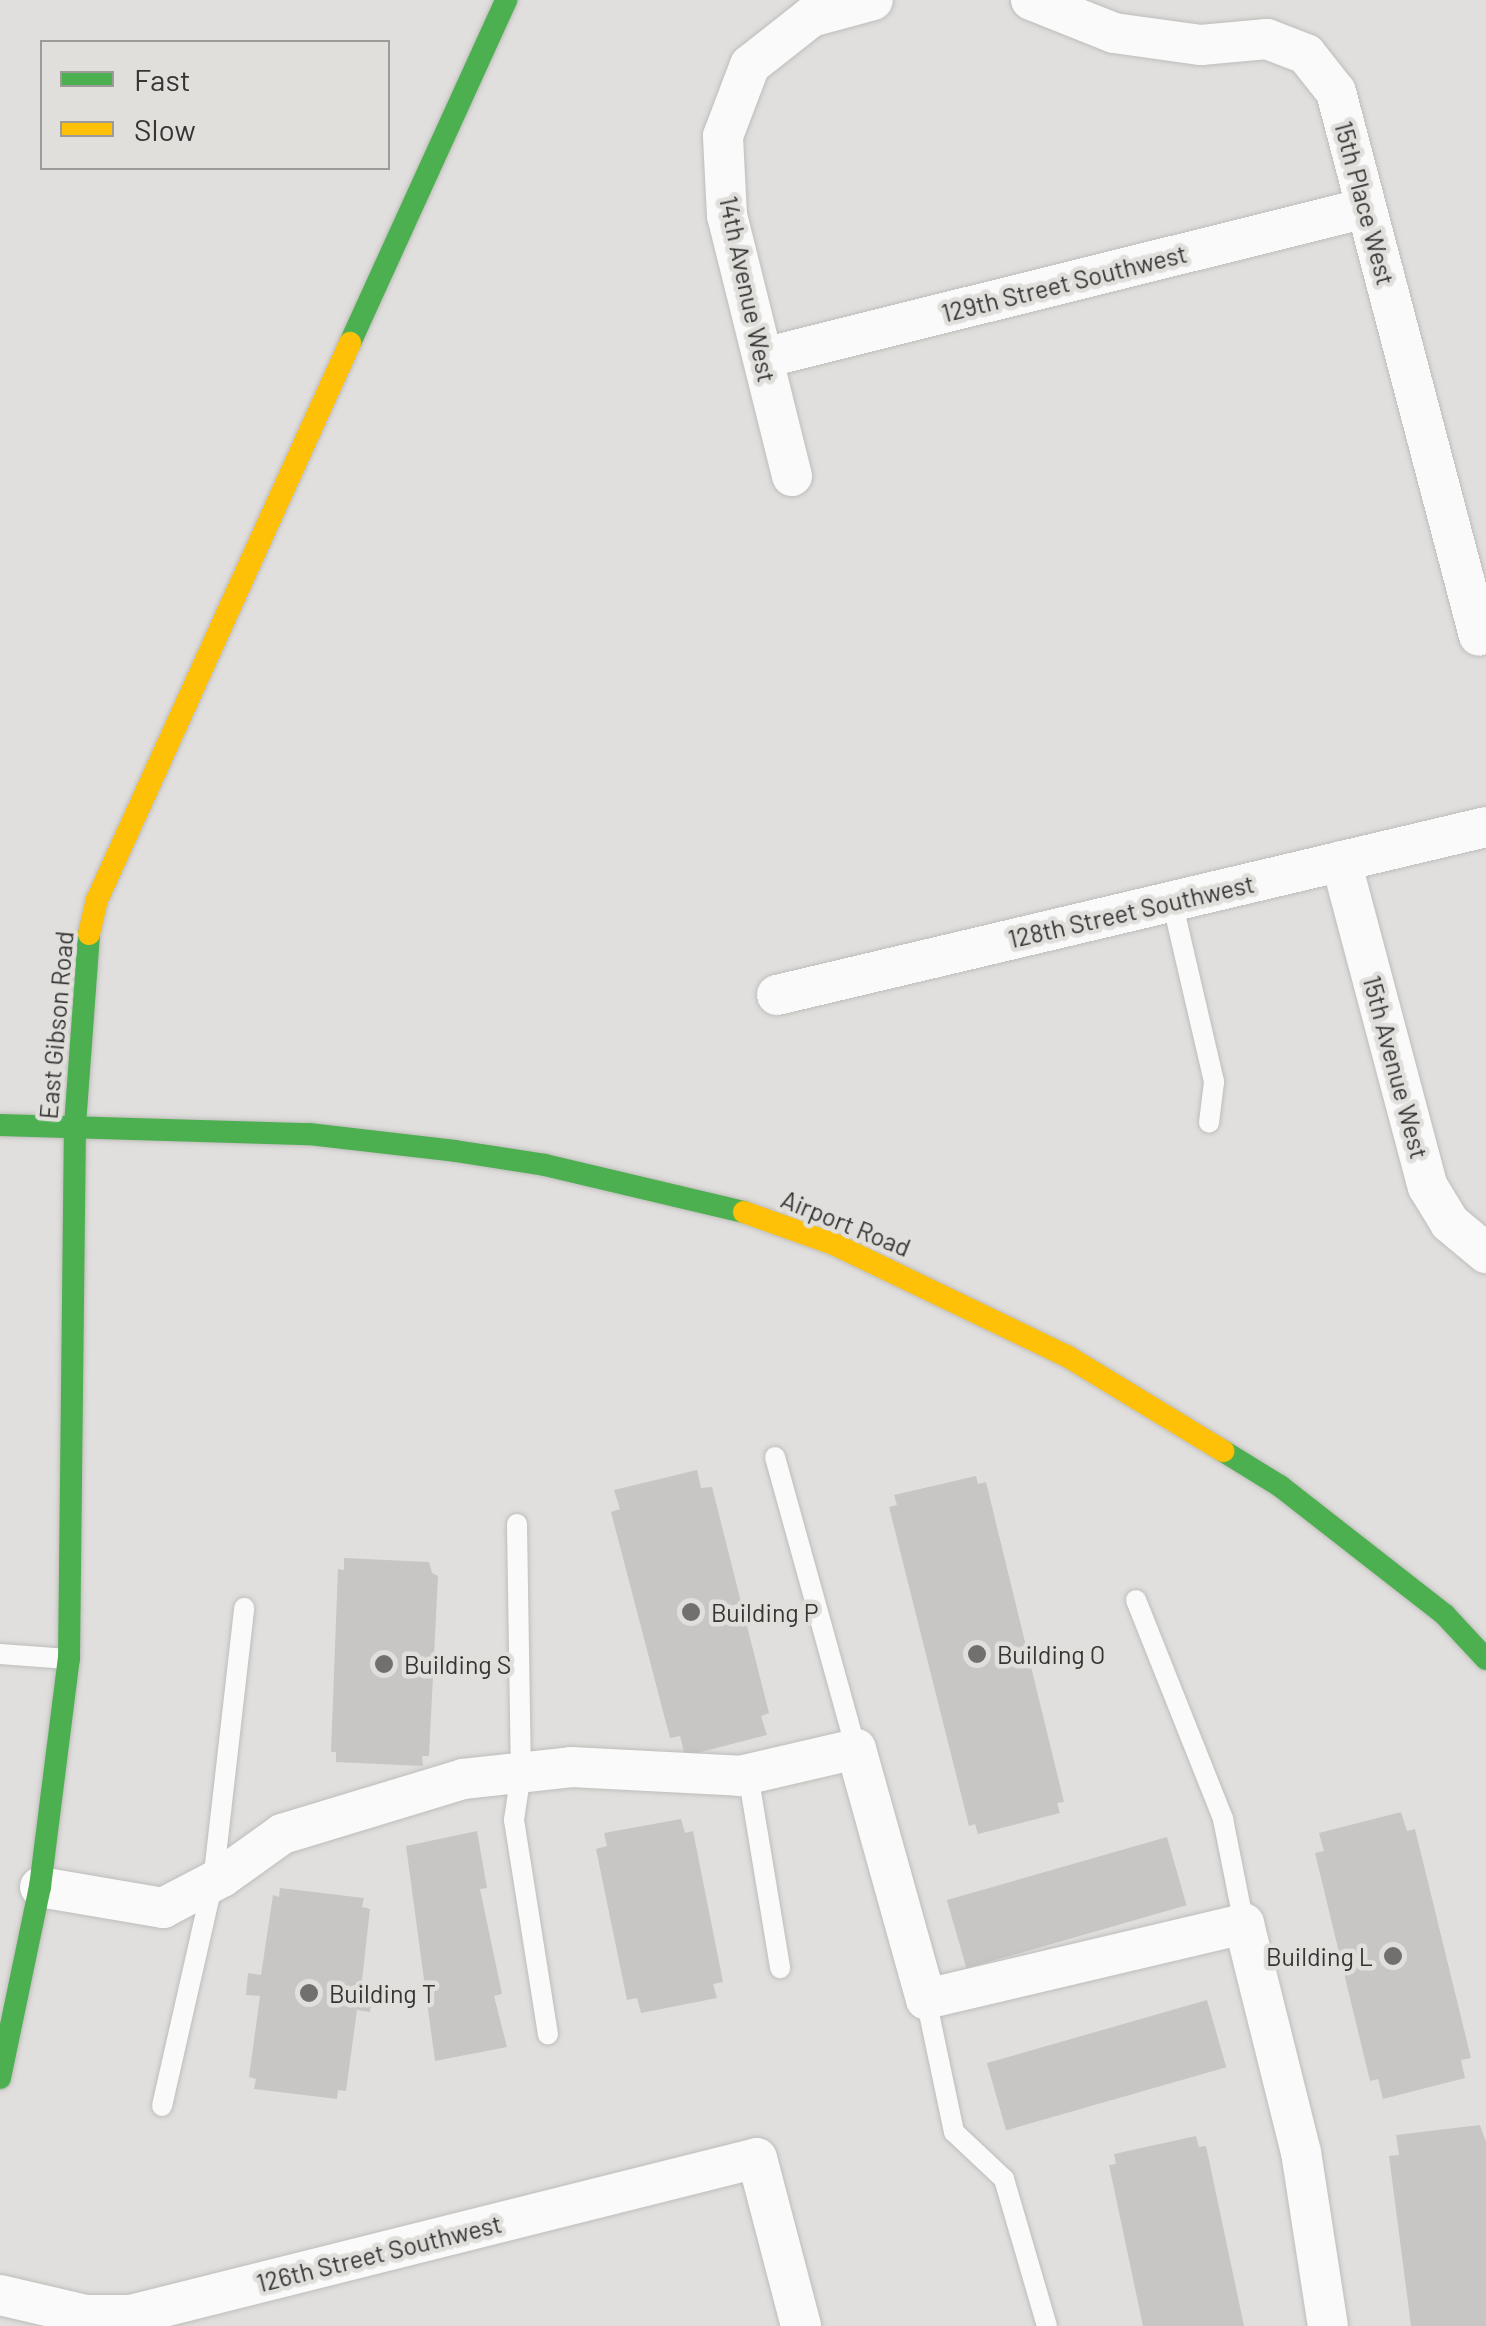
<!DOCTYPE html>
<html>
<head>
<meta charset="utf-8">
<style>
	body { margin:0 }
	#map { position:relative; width:1486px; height:2326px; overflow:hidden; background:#e0dfdd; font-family:Barlow,sans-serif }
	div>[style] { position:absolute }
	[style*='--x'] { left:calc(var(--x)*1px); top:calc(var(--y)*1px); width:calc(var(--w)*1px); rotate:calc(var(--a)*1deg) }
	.building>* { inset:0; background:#c7c6c5; transform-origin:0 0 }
	.roads { filter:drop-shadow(0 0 2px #bebdbb) drop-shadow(0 0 2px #bebdbb) }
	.lane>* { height:20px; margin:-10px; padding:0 10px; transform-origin:10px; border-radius:10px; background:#fafafa }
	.street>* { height:40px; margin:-20px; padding:0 20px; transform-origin:20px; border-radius:20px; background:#fafafa }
	.fast>* { height:22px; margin:-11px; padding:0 11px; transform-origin:11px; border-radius:11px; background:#4caf50 }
	.slow>* { height:22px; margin:-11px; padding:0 11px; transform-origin:11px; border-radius:11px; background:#ffc107 }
	.dots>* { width:28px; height:28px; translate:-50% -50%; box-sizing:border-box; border:5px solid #e1dfdc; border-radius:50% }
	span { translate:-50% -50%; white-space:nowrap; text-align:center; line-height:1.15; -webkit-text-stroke:9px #e1dfdc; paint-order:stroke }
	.street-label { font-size:25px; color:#363534 }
	.poi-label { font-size:25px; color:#363534 }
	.left { translate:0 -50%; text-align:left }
	.right { translate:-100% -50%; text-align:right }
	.legend { position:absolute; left:40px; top:40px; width:350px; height:130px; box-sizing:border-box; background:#e1dfdc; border:2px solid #9d9b99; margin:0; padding:12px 18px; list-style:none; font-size:30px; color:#363534 }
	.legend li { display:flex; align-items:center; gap:20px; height:50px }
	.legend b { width:50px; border:2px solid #9d9b99 }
</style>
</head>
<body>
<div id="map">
	<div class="building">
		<div style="clip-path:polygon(697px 1470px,701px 1488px,712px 1487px,769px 1713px,761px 1716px,767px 1735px,685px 1756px,680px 1736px,670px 1738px,611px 1512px,620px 1509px,614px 1490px)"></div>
		<div style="clip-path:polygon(976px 1476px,978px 1484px,986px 1482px,1064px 1802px,1057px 1803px,1060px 1813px,978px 1834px,975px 1824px,969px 1826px,889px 1507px,897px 1505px,894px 1495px)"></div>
		<div style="clip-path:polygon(344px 1558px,429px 1562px,432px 1573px,438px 1576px,429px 1756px,422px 1756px,423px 1766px,336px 1762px,336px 1752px,331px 1752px,338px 1569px,344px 1570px)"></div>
		<div style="clip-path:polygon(1401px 1812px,1407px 1831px,1415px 1829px,1471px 2058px,1461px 2060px,1465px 2078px,1383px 2099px,1378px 2079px,1370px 2081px,1315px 1853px,1324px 1851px,1319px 1833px)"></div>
		<div style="clip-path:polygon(681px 1819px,685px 1833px,693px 1831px,723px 1982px,713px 1984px,717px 1998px,641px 2013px,637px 1998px,627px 2000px,596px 1849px,607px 1846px,604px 1833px)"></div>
		<div style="clip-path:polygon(477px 1831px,487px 1888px,480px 1889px,502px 1994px,494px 1996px,507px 2047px,435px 2061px,406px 1846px)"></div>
		<div style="left:1167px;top:1837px;width:71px;height:229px;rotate:74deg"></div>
		<div style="clip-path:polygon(280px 1888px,364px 1898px,362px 1907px,370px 1909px,361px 1989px,373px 1991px,370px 2012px,357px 2010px,346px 2091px,338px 2090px,337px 2099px,254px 2089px,256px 2079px,249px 2077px,260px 1996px,246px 1995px,248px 1973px,261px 1975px,273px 1895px,279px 1897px)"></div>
		<div style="left:1207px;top:2000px;width:70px;height:229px;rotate:74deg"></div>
		<div style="clip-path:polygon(1480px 2125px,1486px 2142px,1486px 2326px,1411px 2326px,1389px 2156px,1399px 2155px,1396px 2135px)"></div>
		<div style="clip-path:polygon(1196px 2136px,1199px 2147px,1206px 2146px,1244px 2326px,1143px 2326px,1109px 2165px,1116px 2164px,1114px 2154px)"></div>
	</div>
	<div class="roads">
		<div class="lane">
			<div style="--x:1172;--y:901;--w:186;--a:76.9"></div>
			<div style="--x:1214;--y:1082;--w:41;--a:97"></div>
			<div style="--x:775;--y:1457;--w:303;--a:74.5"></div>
			<div style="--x:517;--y:1524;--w:249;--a:89.1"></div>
			<div style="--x:521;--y:1773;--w:48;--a:98.5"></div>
			<div style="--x:514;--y:1820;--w:217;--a:81"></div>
			<div style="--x:1136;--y:1600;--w:236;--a:68.3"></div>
			<div style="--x:1223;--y:1819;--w:107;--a:78.7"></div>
			<div style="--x:0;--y:1654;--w:68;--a:4.2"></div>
			<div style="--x:748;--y:1774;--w:197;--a:80.6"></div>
			<div style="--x:926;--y:1999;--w:136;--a:78.1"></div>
			<div style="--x:954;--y:2132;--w:69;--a:43.2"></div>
			<div style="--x:1004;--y:2179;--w:153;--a:73.7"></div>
			<div style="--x:162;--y:2106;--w:230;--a:-77.2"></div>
			<div style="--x:213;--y:1882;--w:276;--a:-83.5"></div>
		</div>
		<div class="street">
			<div style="--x:1031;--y:0;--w:89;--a:21.7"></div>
			<div style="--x:1114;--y:33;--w:88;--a:7.9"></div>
			<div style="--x:1201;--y:45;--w:66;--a:-5.2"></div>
			<div style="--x:1267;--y:39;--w:42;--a:21"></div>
			<div style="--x:1306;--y:54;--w:48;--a:51.7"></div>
			<div style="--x:1336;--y:92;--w:562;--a:75.27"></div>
			<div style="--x:763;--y:358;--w:621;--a:-13.97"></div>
			<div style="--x:792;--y:476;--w:268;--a:-104"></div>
			<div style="--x:727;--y:216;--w:80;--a:-92.9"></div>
			<div style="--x:723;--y:136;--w:76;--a:-69.2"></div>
			<div style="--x:750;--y:65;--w:78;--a:-38.2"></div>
			<div style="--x:811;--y:17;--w:64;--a:-15.3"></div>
			<div style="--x:1341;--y:861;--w:337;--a:75.1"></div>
			<div style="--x:1428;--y:1187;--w:42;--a:58.6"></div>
			<div style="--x:1450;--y:1223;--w:47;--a:39.8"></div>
			<div style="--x:777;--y:995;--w:729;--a:-13.33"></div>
			<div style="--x:40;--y:1887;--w:125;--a:9.7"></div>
			<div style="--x:163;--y:1908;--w:67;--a:-27.7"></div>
			<div style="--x:222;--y:1877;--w:74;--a:-35.6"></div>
			<div style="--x:282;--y:1834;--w:189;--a:-16.9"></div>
			<div style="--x:463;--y:1779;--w:109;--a:-6.3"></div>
			<div style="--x:571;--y:1767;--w:169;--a:3"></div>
			<div style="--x:740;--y:1776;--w:119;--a:-13.1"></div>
			<div style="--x:856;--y:1749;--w:260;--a:74.4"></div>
			<div style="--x:926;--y:1999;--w:327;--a:-13.3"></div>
			<div style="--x:1244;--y:1924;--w:235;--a:76"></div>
			<div style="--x:1301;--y:2152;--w:176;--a:81.2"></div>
			<div style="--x:0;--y:2295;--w:88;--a:13.1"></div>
			<div style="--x:86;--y:2315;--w:45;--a:0"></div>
			<div style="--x:131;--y:2315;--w:645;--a:-14.08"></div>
			<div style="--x:757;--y:2158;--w:174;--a:75.3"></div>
		</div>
		<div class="fast">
			<div style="--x:350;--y:343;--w:377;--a:-65.5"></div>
			<div style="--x:0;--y:1125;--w:309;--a:1.7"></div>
			<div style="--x:309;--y:1134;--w:147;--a:6.6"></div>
			<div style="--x:455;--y:1151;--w:91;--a:8.8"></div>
			<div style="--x:545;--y:1165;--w:204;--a:13.3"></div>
			<div style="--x:1223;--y:1451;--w:67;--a:31.6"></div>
			<div style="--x:1280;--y:1486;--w:209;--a:38"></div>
			<div style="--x:1445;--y:1615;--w:60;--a:47"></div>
			<div style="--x:0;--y:2078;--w:195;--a:-78.2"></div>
			<div style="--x:40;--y:1887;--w:230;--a:-82.8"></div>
			<div style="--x:69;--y:1659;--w:534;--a:-89.36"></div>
			<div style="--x:75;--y:1125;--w:192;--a:-85.8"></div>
		</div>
		<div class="slow">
			<div style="--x:89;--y:934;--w:35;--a:-77"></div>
			<div style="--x:97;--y:900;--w:612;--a:-65.57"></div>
			<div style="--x:744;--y:1212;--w:98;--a:19.7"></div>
			<div style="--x:836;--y:1245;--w:256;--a:25.7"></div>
			<div style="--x:1067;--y:1356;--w:183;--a:31.3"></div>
		</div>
	</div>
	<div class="dots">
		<div style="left:691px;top:1612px;background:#72706f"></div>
		<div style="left:977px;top:1654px;background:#72706f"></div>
		<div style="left:384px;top:1664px;background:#72706f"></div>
		<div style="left:1393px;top:1956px;background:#72706f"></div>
		<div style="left:309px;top:1993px;background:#72706f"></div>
	</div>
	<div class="street-label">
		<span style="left:1365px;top:203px;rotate:75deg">15th Place West</span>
		<span style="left:1064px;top:283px;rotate:-14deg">129th Street Southwest</span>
		<span style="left:748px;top:289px;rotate:78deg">14th Avenue West</span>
		<span style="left:1131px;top:911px;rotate:-13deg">128th Street Southwest</span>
		<span style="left:56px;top:1025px;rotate:-85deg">East Gibson Road</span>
		<span style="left:1396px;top:1067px;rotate:75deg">15th Avenue West</span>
		<span style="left:846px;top:1223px;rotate:22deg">Airport Road</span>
		<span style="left:379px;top:2253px;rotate:-14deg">126th Street Southwest</span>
	</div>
	<div class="poi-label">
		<span class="left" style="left:711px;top:1612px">Building P</span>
		<span class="left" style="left:997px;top:1654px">Building O</span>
		<span class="left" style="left:404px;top:1664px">Building S</span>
		<span class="right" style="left:1373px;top:1956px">Building L</span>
		<span class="left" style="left:329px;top:1993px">Building T</span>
	</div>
	<ul class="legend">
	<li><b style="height:12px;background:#4caf50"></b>Fast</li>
	<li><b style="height:12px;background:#ffc107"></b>Slow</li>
	</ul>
</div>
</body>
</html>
